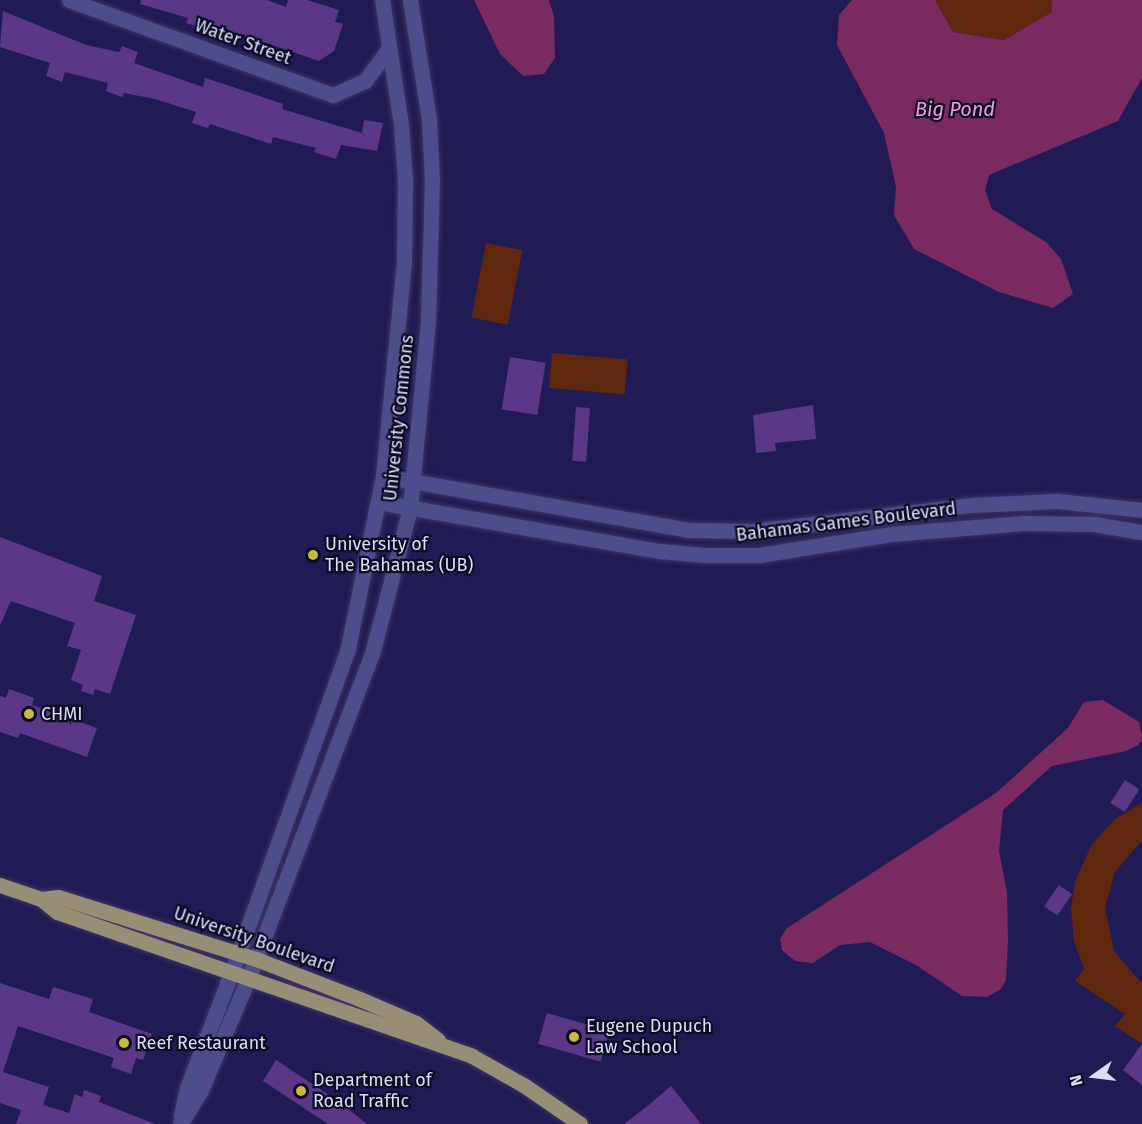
<!DOCTYPE html>
<html>
<head>
<meta charset="utf-8">
<style>
	body { margin:0 }
	#map { position:relative; width:1142px; height:1124px; overflow:hidden; background:#201b54; font-family:"Fira Sans",sans-serif }
	div>[style] { position:absolute }
	[style*='--x'] { left:calc(var(--x)*1px); top:calc(var(--y)*1px); width:calc(var(--w)*1px); rotate:calc(var(--a)*1deg) }
	.green>* { inset:0; background:#60270f; transform-origin:0 0 }
	.water>* { inset:0; background:#792a61 }
	.building>* { inset:0; background:#5b3887; transform-origin:0 0 }
	.roads { filter:drop-shadow(0 0 2px #3e3566) drop-shadow(0 0 2px #3e3566) }
	.minor>* { height:15px; margin:-7.5px; padding:0 7.5px; transform-origin:7.5px; border-radius:7.5px; background:#4d4d8b }
	.secondary>* { height:15px; margin:-7.5px; padding:0 7.5px; transform-origin:7.5px; border-radius:7.5px; background:#4d4d8b }
	.primary>* { height:15px; margin:-7.5px; padding:0 7.5px; transform-origin:7.5px; border-radius:7.5px; background:#968e75 }
	.dots>* { width:16px; height:16px; translate:-50% -50%; box-sizing:border-box; border:3px solid #0c0b23; border-radius:50% }
	span { translate:-50% -50%; white-space:nowrap; text-align:center; line-height:1.15; -webkit-text-stroke:4.5px #0c0b23; paint-order:stroke }
	.street-label { font-size:18px; color:#dadcf9 }
	.poi-label { font-size:18px; color:#dadcf9 }
	.left { translate:0 -50%; text-align:left }
	.water-label { font-size:20px; color:#f79ed7; font-style:italic }
	.north { position:absolute; left:1064px; top:1046px; width:60px; height:60px; -webkit-text-stroke:4px #0c0b23; paint-order:stroke; rotate:256deg; font-size:16px; font-weight:700; line-height:24px; text-align:center; color:#dadcf9 }
	.north::after { content:''; display:block; margin:auto; width:21px; height:27px; background:#dadcf9; clip-path:polygon(50% 0,100% 100%,50% 72%,0 100%) }
</style>
</head>
<body>
<div id="map">
	<div class="green">
		<div style="clip-path:polygon(935px 0,1052px 0,1052px 12px,1004px 40px,953px 32px)"></div>
		<div style="left:486px;top:243px;width:37px;height:76px;rotate:11deg"></div>
		<div style="left:552px;top:353px;width:76px;height:35px;rotate:5deg"></div>
		<div style="clip-path:polygon(1142px 803px,1142px 840px,1115px 872px,1105px 908px,1114px 951px,1142px 984px,1142px 1044px,1115px 1026px,1125px 1014px,1075px 981px,1084px 969px,1074px 941px,1071px 908px,1075px 882px,1092px 844px,1115px 819px)"></div>
	</div>
	<div class="water">
		<div style="clip-path:polygon(474px 0,549px 0,554px 16px,555px 58px,544px 74px,523px 76px,500px 54px)"></div>
		<div style="clip-path:polygon(852px 0,935px 0,953px 32px,1004px 40px,1052px 12px,1052px 0,1142px 0,1142px 78px,1118px 121px,989px 175px,985px 190px,992px 209px,1046px 242px,1061px 259px,1073px 294px,1053px 308px,999px 292px,914px 249px,894px 215px,896px 187px,884px 133px,837px 45px,839px 15px)"></div>
		<div style="clip-path:polygon(1103px 700px,1139px 722px,1142px 739px,1138px 745px,1126px 751px,1052px 766px,1003px 810px,999px 851px,1007px 892px,1008px 941px,1006px 980px,1001px 989px,987px 997px,962px 996px,916px 965px,870px 942px,840px 945px,813px 963px,795px 961px,782px 950px,780px 939px,787px 928px,996px 793px,1068px 728px,1084px 702px)"></div>
	</div>
	<div class="building">
		<div style="clip-path:polygon(141px 0,267px 0,286px 7px,288px 0,307px 0,339px 10px,335px 22px,343px 24px,334px 51px,319px 61px,204px 22px,202px 28px,186px 23px,188px 18px,140px 4px)"></div>
		<div style="clip-path:polygon(3px 11px,86px 45px,119px 52px,122px 46px,138px 52px,134px 63px,203px 87px,205px 78px,221px 83px,283px 104px,282px 109px,362px 133px,364px 120px,383px 123px,377px 151px,341px 145px,336px 159px,314px 152px,316px 148px,273px 137px,271px 144px,210px 124px,208px 128px,192px 123px,196px 112px,155px 99px,124px 93px,122px 97px,106px 91px,108px 83px,65px 72px,62px 82px,46px 76px,50px 63px,0 47px)"></div>
		<div style="left:510px;top:357px;width:36px;height:53px;rotate:9deg"></div>
		<div style="clip-path:polygon(813px 405px,816px 439px,775px 443px,776px 451px,756px 453px,753px 415px)"></div>
		<div style="left:576px;top:407px;width:14px;height:54px;rotate:4deg"></div>
		<div style="clip-path:polygon(0 537px,102px 576px,94px 601px,136px 615px,110px 694px,95px 689px,93px 695px,81px 691px,83px 685px,71px 680px,81px 650px,67px 646px,75px 623px,11px 601px,0 625px)"></div>
		<div style="clip-path:polygon(9px 689px,34px 698px,32px 705px,97px 728px,87px 757px,20px 733px,18px 738px,0 732px,0 696px,6px 698px)"></div>
		<div style="left:1125px;top:780px;width:17px;height:27px;rotate:33deg"></div>
		<div style="left:1059px;top:885px;width:16px;height:26px;rotate:35deg"></div>
		<div style="clip-path:polygon(0 983px,49px 999px,53px 987px,93px 999px,89px 1012px,152px 1034px,143px 1060px,136px 1058px,131px 1074px,111px 1067px,114px 1058px,18px 1026px,3px 1072px,49px 1087px,43px 1105px,69px 1113px,75px 1094px,82px 1097px,84px 1090px,101px 1096px,99px 1102px,155px 1124px,16px 1124px,21px 1110px,0 1103px)"></div>
		<div style="left:547px;top:1013px;width:65px;height:32px;rotate:16deg"></div>
		<div style="clip-path:polygon(1142px 1044px,1142px 1085px,1123px 1070px)"></div>
		<div style="clip-path:polygon(276px 1060px,338px 1101px,367px 1124px,328px 1124px,263px 1081px)"></div>
		<div style="clip-path:polygon(671px 1086px,701px 1124px,624px 1124px,650px 1104px)"></div>
	</div>
	<div class="roads">
		<div class="minor">
			<div style="--x:69;--y:0;--w:281;--a:19.8"></div>
			<div style="--x:333;--y:95;--w:35;--a:-24"></div>
			<div style="--x:365;--y:81;--w:41;--a:-54"></div>
			<div style="--x:181;--y:1115;--w:28;--a:-77"></div>
			<div style="--x:187;--y:1088;--w:125;--a:-69"></div>
			<div style="--x:180;--y:1124;--w:40;--a:-58"></div>
			<div style="--x:201;--y:1090;--w:123;--a:-67"></div>
		</div>
		<div class="secondary">
			<div style="--x:383;--y:476;--w:310;--a:10"></div>
			<div style="--x:688;--y:530;--w:65;--a:0.9"></div>
			<div style="--x:753;--y:531;--w:221;--a:-6.8"></div>
			<div style="--x:972;--y:505;--w:85;--a:-2.7"></div>
			<div style="--x:1057;--y:501;--w:85;--a:6"></div>
			<div style="--x:378;--y:502;--w:286;--a:9.9"></div>
			<div style="--x:660;--y:551;--w:44;--a:5.2"></div>
			<div style="--x:704;--y:555;--w:55;--a:0"></div>
			<div style="--x:759;--y:555;--w:135;--a:-9"></div>
			<div style="--x:892;--y:534;--w:132;--a:-4.8"></div>
			<div style="--x:1024;--y:523;--w:70;--a:0.8"></div>
			<div style="--x:1094;--y:524;--w:49;--a:9.5"></div>
			<div style="--x:232;--y:971;--w:343;--a:-70.2"></div>
			<div style="--x:348;--y:648;--w:176;--a:-78.5"></div>
			<div style="--x:383;--y:476;--w:215;--a:-84.4"></div>
			<div style="--x:404;--y:262;--w:81;--a:-89.3"></div>
			<div style="--x:405;--y:181;--w:56;--a:-94.1"></div>
			<div style="--x:401;--y:125;--w:126;--a:-98.6"></div>
			<div style="--x:249;--y:977;--w:346;--a:-69.2"></div>
			<div style="--x:372;--y:654;--w:151;--a:-75.4"></div>
			<div style="--x:410;--y:508;--w:187;--a:-84.5"></div>
			<div style="--x:428;--y:322;--w:141;--a:-88.4"></div>
			<div style="--x:432;--y:181;--w:62;--a:-92.8"></div>
			<div style="--x:429;--y:119;--w:121;--a:-99.1"></div>
		</div>
		<div class="primary">
			<div style="--x:0;--y:885;--w:43;--a:18.9"></div>
			<div style="--x:41;--y:899;--w:21;--a:39"></div>
			<div style="--x:57;--y:912;--w:439;--a:19.1"></div>
			<div style="--x:472;--y:1056;--w:61;--a:29.5"></div>
			<div style="--x:525;--y:1086;--w:67;--a:34.6"></div>
			<div style="--x:41;--y:899;--w:17;--a:-7"></div>
			<div style="--x:58;--y:897;--w:207;--a:17.4"></div>
			<div style="--x:256;--y:959;--w:114;--a:21.1"></div>
			<div style="--x:362;--y:1000;--w:59;--a:23.1"></div>
			<div style="--x:416;--y:1023;--w:28;--a:38"></div>
		</div>
	</div>
	<div class="dots">
		<div style="left:313px;top:555px;background:#cbba39"></div>
		<div style="left:29px;top:714px;background:#cbba39"></div>
		<div style="left:574px;top:1037px;background:#cbba39"></div>
		<div style="left:124px;top:1043px;background:#cbba39"></div>
		<div style="left:301px;top:1091px;background:#cbba39"></div>
	</div>
	<div class="street-label">
		<span style="left:243px;top:42px;rotate:20deg">Water Street</span>
		<span style="left:399px;top:418px;rotate:-84deg">University Commons</span>
		<span style="left:846px;top:522px;rotate:-7deg">Bahamas Games Boulevard</span>
		<span style="left:254px;top:940px;rotate:19deg">University Boulevard</span>
	</div>
	<div class="poi-label">
		<span class="left" style="left:325px;top:555px">University of<br>The Bahamas (UB)</span>
		<span class="left" style="left:41px;top:714px">CHMI</span>
		<span class="left" style="left:586px;top:1037px">Eugene Dupuch<br>Law School</span>
		<span class="left" style="left:136px;top:1043px">Reef Restaurant</span>
		<span class="left" style="left:313px;top:1091px">Department of<br>Road Traffic</span>
	</div>
	<div class="water-label">
		<span style="left:955px;top:109px">Big Pond</span>
	</div>
	<div class="north">N</div>
</div>
</body>
</html>
